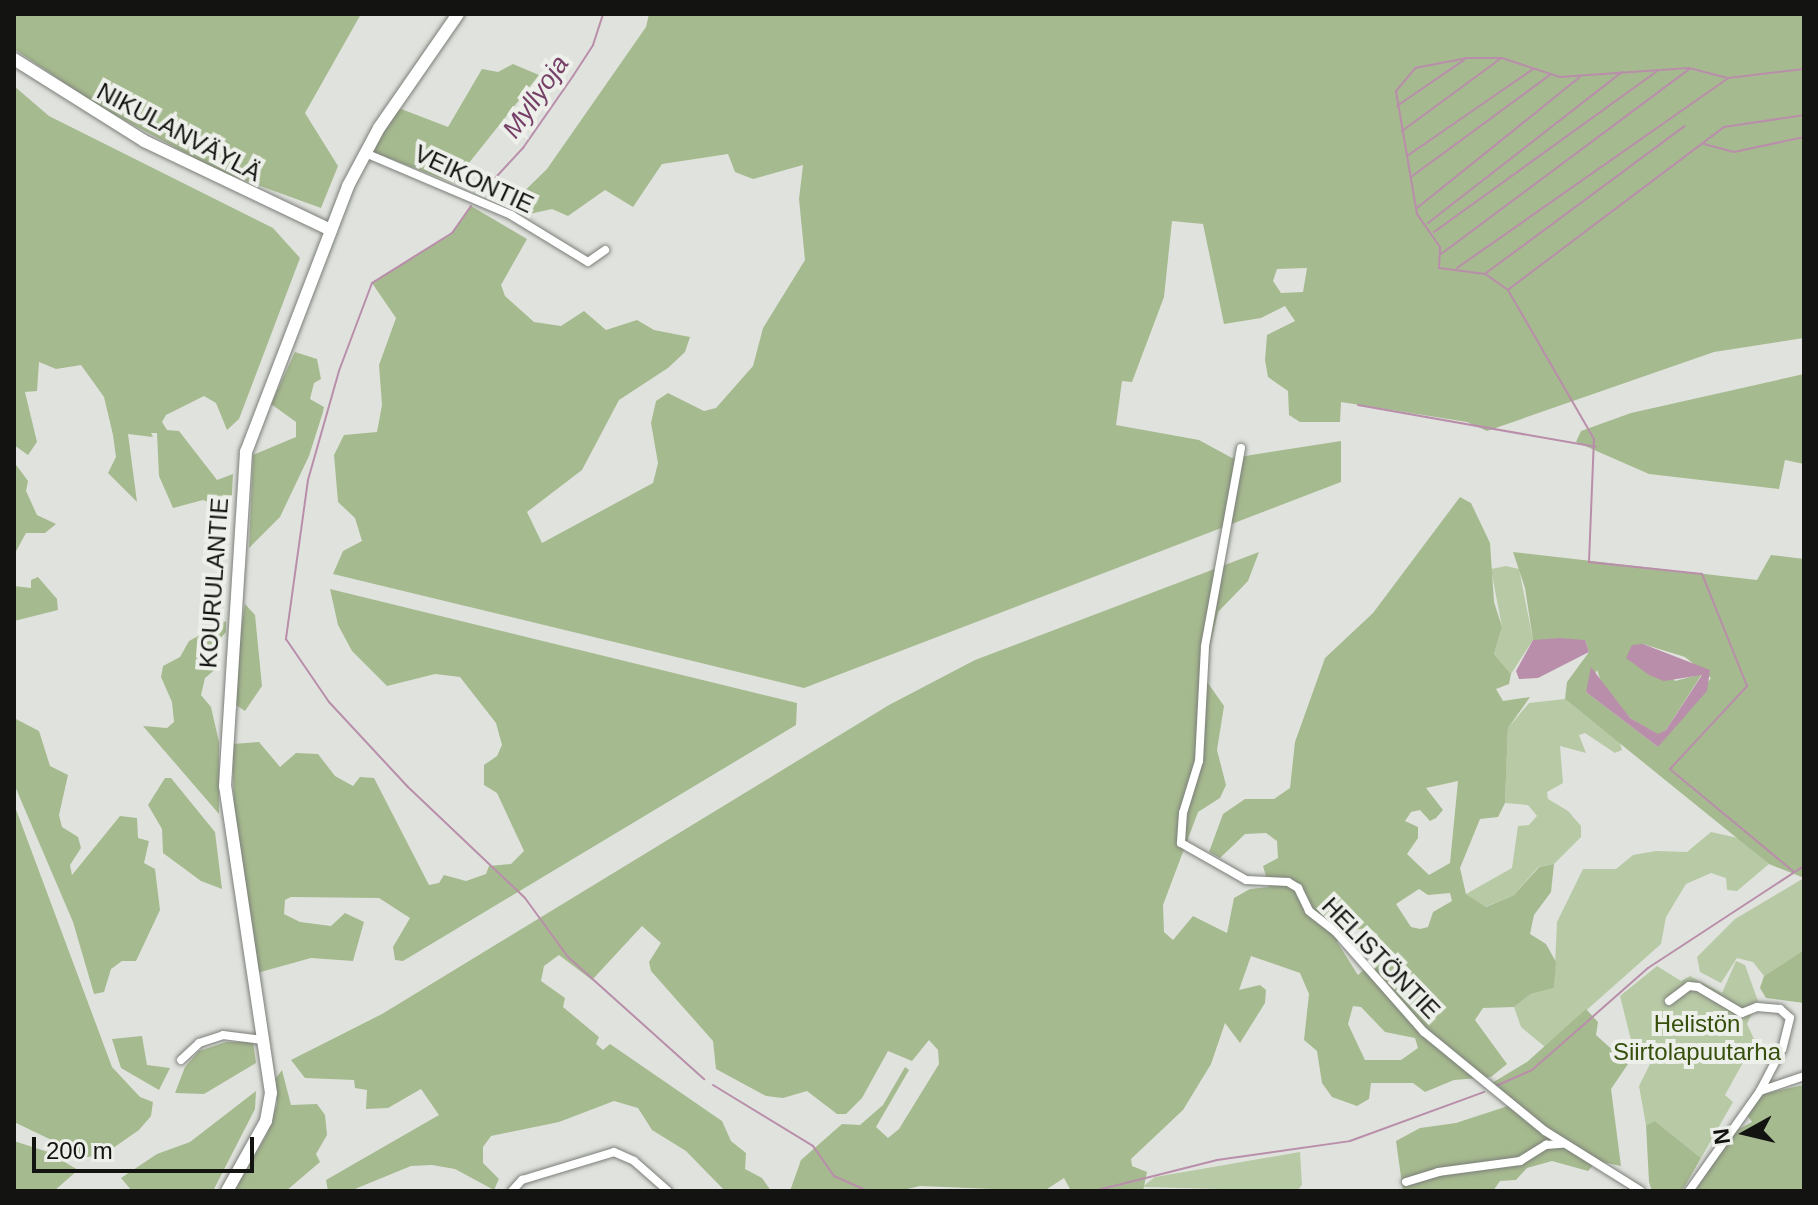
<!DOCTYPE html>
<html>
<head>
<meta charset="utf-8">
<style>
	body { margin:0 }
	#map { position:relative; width:1818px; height:1205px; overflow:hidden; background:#e0e3dd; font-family:Helvetica,sans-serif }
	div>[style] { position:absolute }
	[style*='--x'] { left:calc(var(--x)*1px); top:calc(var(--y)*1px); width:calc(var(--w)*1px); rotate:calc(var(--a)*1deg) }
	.green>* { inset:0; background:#b8c9a5 }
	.forest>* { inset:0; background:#a6ba8f }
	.water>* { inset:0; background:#b98eab }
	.stream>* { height:2px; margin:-1px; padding:0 1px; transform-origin:1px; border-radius:1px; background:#b98eab }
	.roads { filter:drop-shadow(0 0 2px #7b7e79) drop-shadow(0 0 2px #7b7e79) }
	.street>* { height:8px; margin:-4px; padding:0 4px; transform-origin:4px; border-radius:4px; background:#fff }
	.secondary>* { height:12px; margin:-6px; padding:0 6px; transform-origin:6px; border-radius:6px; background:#fff }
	span { translate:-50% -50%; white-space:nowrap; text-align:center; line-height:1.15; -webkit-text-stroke:8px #edf0ea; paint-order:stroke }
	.street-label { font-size:24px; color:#131412 }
	.park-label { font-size:24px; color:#374f0c }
	.water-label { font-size:26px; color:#774068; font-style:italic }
	.frame { position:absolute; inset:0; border:16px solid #131412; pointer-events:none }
	.north { position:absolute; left:1706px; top:1093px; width:80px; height:80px; -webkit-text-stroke:6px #edf0ea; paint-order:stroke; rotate:262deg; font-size:22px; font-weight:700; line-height:32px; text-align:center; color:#131412 }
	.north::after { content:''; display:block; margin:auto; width:28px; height:36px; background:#131412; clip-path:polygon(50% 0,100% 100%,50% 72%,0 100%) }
	.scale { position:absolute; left:32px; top:1137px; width:222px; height:36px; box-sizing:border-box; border:4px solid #131412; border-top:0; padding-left:10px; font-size:24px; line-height:28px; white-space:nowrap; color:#131412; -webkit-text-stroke:6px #edf0ea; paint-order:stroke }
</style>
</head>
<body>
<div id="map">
	<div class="green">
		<div style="clip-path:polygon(1506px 566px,1519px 569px,1533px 640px,1511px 674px,1494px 654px,1502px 627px,1491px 569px)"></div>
		<div style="clip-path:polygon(1565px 699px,1620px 743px,1622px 750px,1615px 753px,1585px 733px,1579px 735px,1586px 753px,1560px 746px,1563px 783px,1547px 792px,1548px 799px,1568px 811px,1581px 826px,1581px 837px,1554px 864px,1538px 867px,1514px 895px,1485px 907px,1466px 894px,1512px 868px,1518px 826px,1529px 825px,1537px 816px,1528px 805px,1505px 803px,1508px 728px,1529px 703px)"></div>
		<div style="clip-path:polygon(1711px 832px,1738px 838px,1769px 864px,1737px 891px,1727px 890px,1726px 878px,1711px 873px,1686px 884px,1666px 917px,1661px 944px,1545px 1047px,1521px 1027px,1514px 1007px,1531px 994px,1554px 988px,1557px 922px,1583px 869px,1616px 869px,1633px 855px,1656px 851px,1687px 852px)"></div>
		<div style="clip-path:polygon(1804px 878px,1804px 950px,1764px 976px,1753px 962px,1737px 958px,1721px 983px,1700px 972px,1697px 957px,1735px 919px)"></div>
		<div style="clip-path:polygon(1736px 961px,1745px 965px,1758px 1001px,1747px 1024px,1755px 1041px,1725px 1095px,1733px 1102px,1701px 1158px,1655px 1121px,1646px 1125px,1639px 1086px,1652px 1060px,1649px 1055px,1638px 1057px,1633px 1048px,1620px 996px,1657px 966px,1681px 981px,1690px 976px,1722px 993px)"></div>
		<div style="clip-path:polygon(1300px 1152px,1302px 1185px,1297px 1191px,1142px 1187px,1155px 1177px)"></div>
	</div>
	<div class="forest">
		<div style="clip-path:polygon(14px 14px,361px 14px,305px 113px,338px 166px,321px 208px,219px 171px,102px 108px,14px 49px)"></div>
		<div style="clip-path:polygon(evenodd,649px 14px,1804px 14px,1804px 338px,1714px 352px,1487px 431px,1467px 422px,1341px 402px,1340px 422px,1300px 422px,1289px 415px,1288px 391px,1268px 377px,1265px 360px,1267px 335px,1295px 321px,1285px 306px,1261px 318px,1224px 324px,1203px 224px,1172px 221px,1164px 297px,1132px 382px,1122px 381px,1116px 425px,1199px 440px,1232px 458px,1341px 441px,1341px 482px,804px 688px,333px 574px,343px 551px,362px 541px,355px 518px,338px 502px,334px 455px,344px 435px,377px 432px,382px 405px,379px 365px,396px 318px,372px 283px,452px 233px,471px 206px,527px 239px,501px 285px,505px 296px,534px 322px,561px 326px,584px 311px,606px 330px,637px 320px,654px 330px,690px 337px,685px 352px,668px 368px,619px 400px,582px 470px,527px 512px,542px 543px,653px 483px,658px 463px,651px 423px,656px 401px,668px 393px,704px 411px,716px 408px,753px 366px,763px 328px,805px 260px,799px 199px,803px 165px,753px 179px,735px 172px,728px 154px,662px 164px,633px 207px,605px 190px,568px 216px,552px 209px,525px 215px,508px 207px,547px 169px,646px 27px,649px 14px,1307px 268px,1303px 292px,1281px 293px,1273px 281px,1277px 269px,1307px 268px)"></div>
		<div style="clip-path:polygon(513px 64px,539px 75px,453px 183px,373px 152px,396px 107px,448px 127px,482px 69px,498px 72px)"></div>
		<div style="clip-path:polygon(14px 86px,49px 116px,273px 228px,300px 258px,239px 419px,227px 430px,216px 403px,204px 396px,166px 415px,162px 422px,167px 430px,179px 431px,217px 480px,233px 474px,231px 511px,203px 500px,173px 508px,159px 476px,157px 433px,151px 433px,153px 437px,128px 434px,137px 502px,108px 473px,116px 457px,113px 435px,104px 397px,81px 365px,56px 369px,39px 362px,37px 391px,25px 392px,37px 442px,28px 455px,14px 445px)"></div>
		<div style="clip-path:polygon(295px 352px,317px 359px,321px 379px,314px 383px,310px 399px,324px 407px,323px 412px,309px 456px,280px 517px,249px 548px,253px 455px,296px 437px,296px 422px,271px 404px)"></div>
		<div style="clip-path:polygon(1804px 374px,1804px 464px,1785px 460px,1779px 489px,1649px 474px,1576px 442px,1581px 431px,1631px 413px)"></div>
		<div style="clip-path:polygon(14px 462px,28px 481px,26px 491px,37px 515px,56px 524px,45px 533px,26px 533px,14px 555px)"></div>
		<div style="clip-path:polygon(evenodd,1460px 497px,1471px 503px,1490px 543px,1494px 602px,1502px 627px,1494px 654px,1511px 674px,1509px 684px,1496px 689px,1503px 701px,1530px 697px,1508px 728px,1505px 803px,1498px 817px,1480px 819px,1460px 868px,1466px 894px,1486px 907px,1514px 895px,1539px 867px,1554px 864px,1551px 892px,1534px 915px,1530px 934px,1546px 944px,1556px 962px,1554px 988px,1531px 994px,1514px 1007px,1483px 1008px,1475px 1020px,1507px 1064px,1491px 1077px,1454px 1080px,1425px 1092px,1413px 1083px,1371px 1083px,1369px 1099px,1357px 1106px,1332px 1097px,1322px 1083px,1317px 1051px,1304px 1040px,1309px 994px,1300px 973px,1251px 956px,1239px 990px,1260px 985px,1266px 990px,1265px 1003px,1240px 1043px,1225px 1023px,1211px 1064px,1183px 1110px,1131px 1159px,1132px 1166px,1147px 1172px,1143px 1191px,1071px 1191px,1064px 1178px,1044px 1191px,920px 1186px,899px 1191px,790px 1191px,801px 1160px,842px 1124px,860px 1125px,883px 1105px,905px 1067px,909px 1070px,876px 1127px,888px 1138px,899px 1129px,939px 1064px,938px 1050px,929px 1040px,912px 1061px,888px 1051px,862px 1098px,846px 1114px,837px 1114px,807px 1091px,783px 1098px,766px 1096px,716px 1069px,713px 1041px,651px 971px,649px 962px,661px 943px,642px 926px,592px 980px,559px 955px,544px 966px,541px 981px,565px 998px,563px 1007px,599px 1037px,596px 1044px,603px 1050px,610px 1044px,722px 1121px,731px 1141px,746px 1153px,745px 1169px,762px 1178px,771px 1191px,725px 1191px,686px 1151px,652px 1130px,638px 1108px,614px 1101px,559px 1122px,491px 1136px,483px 1147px,483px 1163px,499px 1179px,494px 1190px,455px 1169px,432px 1165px,411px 1166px,350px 1191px,328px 1191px,326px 1180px,439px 1115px,421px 1089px,388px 1108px,366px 1109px,367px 1090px,355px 1088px,354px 1080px,305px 1078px,291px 1060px,382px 1014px,889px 705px,975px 660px,1259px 552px,1248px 581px,1218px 612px,1203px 676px,1224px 706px,1217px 750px,1226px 785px,1220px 798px,1198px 812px,1163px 905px,1164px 932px,1173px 940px,1193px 916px,1227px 933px,1234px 898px,1250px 889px,1269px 887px,1263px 866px,1278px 858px,1277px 841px,1266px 833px,1245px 834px,1220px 858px,1209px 852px,1223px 814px,1245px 799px,1274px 799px,1290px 788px,1295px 742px,1325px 658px,1373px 613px,1460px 497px,1458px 781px,1450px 863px,1429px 875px,1407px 854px,1418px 838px,1418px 827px,1405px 821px,1411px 812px,1420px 810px,1430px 821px,1436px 818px,1443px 810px,1426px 788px,1458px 781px,1460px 497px,1419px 889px,1428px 895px,1450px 893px,1452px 901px,1433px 912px,1428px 927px,1420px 929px,1411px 927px,1396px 904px,1419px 889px,1460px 497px,1368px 928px,1377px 934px,1383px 953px,1358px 975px,1337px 942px,1343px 931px,1368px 928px,1460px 497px,1353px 1006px,1361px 1007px,1385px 1032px,1415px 1038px,1418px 1048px,1401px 1060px,1365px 1060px,1348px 1024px,1353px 1006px)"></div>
		<div style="clip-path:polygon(evenodd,1513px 552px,1757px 580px,1771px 555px,1804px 559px,1804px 878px,1769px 864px,1565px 699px,1567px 682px,1589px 652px,1585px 640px,1533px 640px,1525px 588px,1513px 552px,1643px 644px,1685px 657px,1711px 678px,1658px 747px,1586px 692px,1597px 670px,1604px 690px,1630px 718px,1658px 735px,1666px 730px,1702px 674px,1675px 681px,1643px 644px)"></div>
		<div style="clip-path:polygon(38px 577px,57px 599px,58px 610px,14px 621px,14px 586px,31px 588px,31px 580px)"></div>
		<div style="clip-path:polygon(330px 589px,797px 703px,796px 725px,403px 961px,395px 960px,393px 947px,410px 918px,379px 898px,291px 897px,285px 900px,284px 914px,300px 922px,331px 926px,345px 913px,364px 922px,353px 961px,311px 958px,257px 973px,234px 806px,232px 744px,259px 742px,280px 767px,296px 753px,318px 754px,335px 776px,353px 786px,360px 777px,374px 778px,429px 885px,439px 883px,444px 875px,466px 881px,486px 874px,489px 866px,511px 864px,524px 851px,497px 793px,484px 785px,484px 765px,497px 756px,502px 745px,496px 723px,460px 677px,435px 674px,387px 686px,352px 651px,338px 625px)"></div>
		<div style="clip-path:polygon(245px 604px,255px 615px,262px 686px,245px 711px,230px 701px)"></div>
		<div style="clip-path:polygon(226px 621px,226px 632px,216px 643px,217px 668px,205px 678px,201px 695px,211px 707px,219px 742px,219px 814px,143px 726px,167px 728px,174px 722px,172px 702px,161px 677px,163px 666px,180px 657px,189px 641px)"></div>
		<div style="clip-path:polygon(14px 718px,39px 731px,50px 766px,68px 775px,59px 815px,62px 827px,78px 837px,81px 848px,70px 865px,72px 875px,120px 816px,137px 818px,138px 838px,149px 841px,144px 863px,155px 869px,160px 910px,136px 961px,122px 961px,111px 969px,104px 992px,94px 994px,73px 922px,14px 784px)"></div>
		<div style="clip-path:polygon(165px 778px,171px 778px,215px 832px,222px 889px,201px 881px,163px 853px,162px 829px,148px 805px)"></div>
		<div style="clip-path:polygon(14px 804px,112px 1067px,140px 1097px,153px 1102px,151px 1116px,139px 1130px,103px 1155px,87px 1157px,14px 1122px)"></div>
		<div style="clip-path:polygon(1804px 950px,1804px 1003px,1766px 998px,1760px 988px,1764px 976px)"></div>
		<div style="clip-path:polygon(1586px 1009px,1598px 1022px,1596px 1035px,1628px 1064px,1611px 1089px,1621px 1166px,1597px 1161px,1588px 1171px,1552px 1161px,1527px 1168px,1516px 1180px,1500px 1181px,1493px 1191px,1403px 1191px,1396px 1141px,1420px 1128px,1456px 1123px,1517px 1103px,1492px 1083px,1527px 1062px)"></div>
		<div style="clip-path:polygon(142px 1036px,147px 1065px,170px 1068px,159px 1090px,121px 1068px,112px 1039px)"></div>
		<div style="clip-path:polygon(226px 1042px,253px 1042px,256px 1063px,204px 1094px,175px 1093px,185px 1067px,199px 1051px)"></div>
		<div style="clip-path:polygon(282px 1070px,291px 1105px,317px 1104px,325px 1115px,327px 1135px,316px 1154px,320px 1162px,286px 1191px,234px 1191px,267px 1134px,277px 1104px,275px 1079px)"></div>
		<div style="clip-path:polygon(1804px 1085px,1804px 1191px,1695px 1191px,1735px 1131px,1752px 1122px,1747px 1115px,1762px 1094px)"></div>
		<div style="clip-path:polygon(256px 1091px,255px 1109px,213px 1191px,132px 1191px,121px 1178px,157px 1154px,190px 1142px)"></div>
		<div style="clip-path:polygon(1655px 1121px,1701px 1158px,1682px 1191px,1652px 1191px,1649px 1182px,1646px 1125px)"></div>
		<div style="clip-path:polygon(14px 1141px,48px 1152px,78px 1170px,54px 1191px,14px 1191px)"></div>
	</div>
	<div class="water">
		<div style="clip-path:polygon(1559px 638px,1585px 640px,1589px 652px,1538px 678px,1519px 679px,1516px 671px,1533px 640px)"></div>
		<div style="clip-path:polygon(1643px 644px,1710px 670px,1707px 691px,1658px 747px,1586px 692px,1591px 667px,1630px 718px,1658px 734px,1666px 730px,1702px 675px,1664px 681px,1649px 675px,1626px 658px,1632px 645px)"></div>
	</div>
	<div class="stream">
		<div style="--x:1397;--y:106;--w:81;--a:-34.5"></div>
		<div style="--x:1402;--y:131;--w:122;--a:-36.3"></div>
		<div style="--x:1704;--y:144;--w:31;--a:15"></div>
		<div style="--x:1734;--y:152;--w:72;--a:-12.1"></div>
		<div style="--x:1407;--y:156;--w:153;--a:-34.6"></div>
		<div style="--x:1411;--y:177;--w:172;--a:-36.3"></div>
		<div style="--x:483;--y:191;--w:59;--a:-47.1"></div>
		<div style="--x:523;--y:148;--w:88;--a:-55.2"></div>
		<div style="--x:573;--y:76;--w:37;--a:-57"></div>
		<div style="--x:593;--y:45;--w:33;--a:-72"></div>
		<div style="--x:471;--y:206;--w:33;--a:125"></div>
		<div style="--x:452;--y:233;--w:94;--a:148"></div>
		<div style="--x:372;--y:283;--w:94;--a:110.6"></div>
		<div style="--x:339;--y:371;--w:113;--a:105.9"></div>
		<div style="--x:308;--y:480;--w:161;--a:97.9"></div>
		<div style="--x:286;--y:639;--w:76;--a:55.7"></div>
		<div style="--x:329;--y:702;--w:116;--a:47.1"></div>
		<div style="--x:408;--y:787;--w:161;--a:43.5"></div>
		<div style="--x:525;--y:898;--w:73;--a:53.9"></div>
		<div style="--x:568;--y:957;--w:183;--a:41.9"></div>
		<div style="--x:1417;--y:208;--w:209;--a:-38.8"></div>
		<div style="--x:1428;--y:223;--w:246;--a:-37.9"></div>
		<div style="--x:1434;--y:232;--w:277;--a:-35.8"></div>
		<div style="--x:1441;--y:254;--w:309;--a:-36.7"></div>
		<div style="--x:1457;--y:268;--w:330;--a:-35"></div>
		<div style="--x:1486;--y:273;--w:247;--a:-36.5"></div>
		<div style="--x:1509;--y:289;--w:269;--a:-37"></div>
		<div style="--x:1724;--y:127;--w:81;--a:-8.5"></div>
		<div style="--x:1358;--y:405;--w:241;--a:10"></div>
		<div style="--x:1794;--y:872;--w:161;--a:-140.3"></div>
		<div style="--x:1670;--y:769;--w:113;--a:-47.1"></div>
		<div style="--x:1747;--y:686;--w:121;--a:-111.9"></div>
		<div style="--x:1702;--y:574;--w:114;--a:-173.9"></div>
		<div style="--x:1589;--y:562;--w:123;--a:-87.7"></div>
		<div style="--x:1594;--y:439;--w:172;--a:-120"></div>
		<div style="--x:1508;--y:290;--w:28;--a:-145"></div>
		<div style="--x:1485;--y:274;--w:46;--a:-172.6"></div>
		<div style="--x:1439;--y:268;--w:21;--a:-87"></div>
		<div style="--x:1440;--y:247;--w:40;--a:-124.9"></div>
		<div style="--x:1417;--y:214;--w:125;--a:-99.7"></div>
		<div style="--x:1396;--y:91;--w:30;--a:-50"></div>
		<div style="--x:1415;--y:68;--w:53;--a:-10.9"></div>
		<div style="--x:1467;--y:58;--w:35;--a:0"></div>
		<div style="--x:1502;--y:58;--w:61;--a:18.1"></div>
		<div style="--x:1560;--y:77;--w:129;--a:-4"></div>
		<div style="--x:1689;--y:68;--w:40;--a:14.4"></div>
		<div style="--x:1728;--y:78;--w:77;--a:-6.8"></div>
		<div style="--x:713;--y:1085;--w:117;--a:31.4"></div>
		<div style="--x:813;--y:1146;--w:37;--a:55"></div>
		<div style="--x:834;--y:1176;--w:36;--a:24"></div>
		<div style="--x:1496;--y:1086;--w:39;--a:-24"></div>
		<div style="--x:1532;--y:1070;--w:154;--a:-41.3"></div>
		<div style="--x:1648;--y:968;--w:186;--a:-33.2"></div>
		<div style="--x:1094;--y:1191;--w:127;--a:-14.1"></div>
		<div style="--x:1217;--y:1160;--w:134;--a:-8.1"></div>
		<div style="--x:1350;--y:1141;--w:143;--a:-20.1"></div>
	</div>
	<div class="roads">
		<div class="street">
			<div style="--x:365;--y:153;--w:159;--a:23"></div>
			<div style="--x:511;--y:215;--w:90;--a:31.4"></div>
			<div style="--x:588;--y:262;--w:21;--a:-35"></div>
			<div style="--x:1241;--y:448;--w:202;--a:100.3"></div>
			<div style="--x:1205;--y:647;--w:114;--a:93"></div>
			<div style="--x:1199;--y:761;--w:54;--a:107.1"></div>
			<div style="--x:1183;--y:813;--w:30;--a:94"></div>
			<div style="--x:1181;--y:843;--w:75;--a:29.6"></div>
			<div style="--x:1246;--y:880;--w:42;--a:2.7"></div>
			<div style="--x:1288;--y:882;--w:12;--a:31"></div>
			<div style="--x:1298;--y:888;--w:25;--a:64"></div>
			<div style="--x:1309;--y:911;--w:34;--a:38"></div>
			<div style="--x:1336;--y:932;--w:133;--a:48.7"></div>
			<div style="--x:1424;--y:1032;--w:156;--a:39.3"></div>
			<div style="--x:1545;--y:1131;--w:113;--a:32"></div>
			<div style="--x:1669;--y:1001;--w:25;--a:-37"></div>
			<div style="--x:1689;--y:986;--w:9;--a:6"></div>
			<div style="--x:1698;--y:987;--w:51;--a:30.6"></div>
			<div style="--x:1742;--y:1013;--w:16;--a:-22"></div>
			<div style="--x:1757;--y:1007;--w:23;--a:5"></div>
			<div style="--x:1780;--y:1009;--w:13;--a:42"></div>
			<div style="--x:1790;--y:1018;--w:32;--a:104"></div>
			<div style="--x:1782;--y:1049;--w:47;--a:117.6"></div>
			<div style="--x:181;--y:1060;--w:25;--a:-43"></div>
			<div style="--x:199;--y:1043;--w:25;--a:-18"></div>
			<div style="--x:223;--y:1035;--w:40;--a:7.1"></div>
			<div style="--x:1406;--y:1182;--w:34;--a:-17"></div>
			<div style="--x:1438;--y:1172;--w:83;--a:-7.6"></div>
			<div style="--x:1520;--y:1161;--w:31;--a:-32"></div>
			<div style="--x:1546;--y:1145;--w:16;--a:-4"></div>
			<div style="--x:512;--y:1191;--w:15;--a:-48"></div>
			<div style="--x:522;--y:1180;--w:96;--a:-16.9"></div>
			<div style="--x:614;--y:1152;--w:22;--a:24"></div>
			<div style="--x:634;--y:1161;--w:45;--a:41.4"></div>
			<div style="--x:1689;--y:1191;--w:123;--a:-54.6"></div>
			<div style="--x:1760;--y:1091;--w:46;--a:-18.8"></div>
		</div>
		<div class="secondary">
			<div style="--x:14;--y:59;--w:154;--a:32.2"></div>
			<div style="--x:144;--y:141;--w:207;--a:25.5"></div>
			<div style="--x:227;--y:1191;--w:80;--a:-60.9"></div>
			<div style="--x:266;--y:1121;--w:28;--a:-80"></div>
			<div style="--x:271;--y:1093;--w:310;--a:-98.5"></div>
			<div style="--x:225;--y:786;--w:335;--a:-86.4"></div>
			<div style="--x:246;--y:452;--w:285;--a:-69"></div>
			<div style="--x:348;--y:186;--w:66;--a:-61.9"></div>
			<div style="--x:379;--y:128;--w:139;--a:-55.3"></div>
		</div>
	</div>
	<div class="street-label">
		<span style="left:179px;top:132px;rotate:28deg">NIKULANVÄYLÄ</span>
		<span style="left:474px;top:179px;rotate:25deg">VEIKONTIE</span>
		<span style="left:214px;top:583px;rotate:-86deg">KOURULANTIE</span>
		<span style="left:1381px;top:958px;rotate:46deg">HELISTÖNTIE</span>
	</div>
	<div class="park-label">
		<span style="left:1697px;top:1038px">Helistön<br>Siirtolapuutarha</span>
	</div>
	<div class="water-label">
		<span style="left:536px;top:97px;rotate:-55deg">Myllyoja</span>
	</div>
	<div class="frame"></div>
	<div class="north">N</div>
	<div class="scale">200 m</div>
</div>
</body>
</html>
